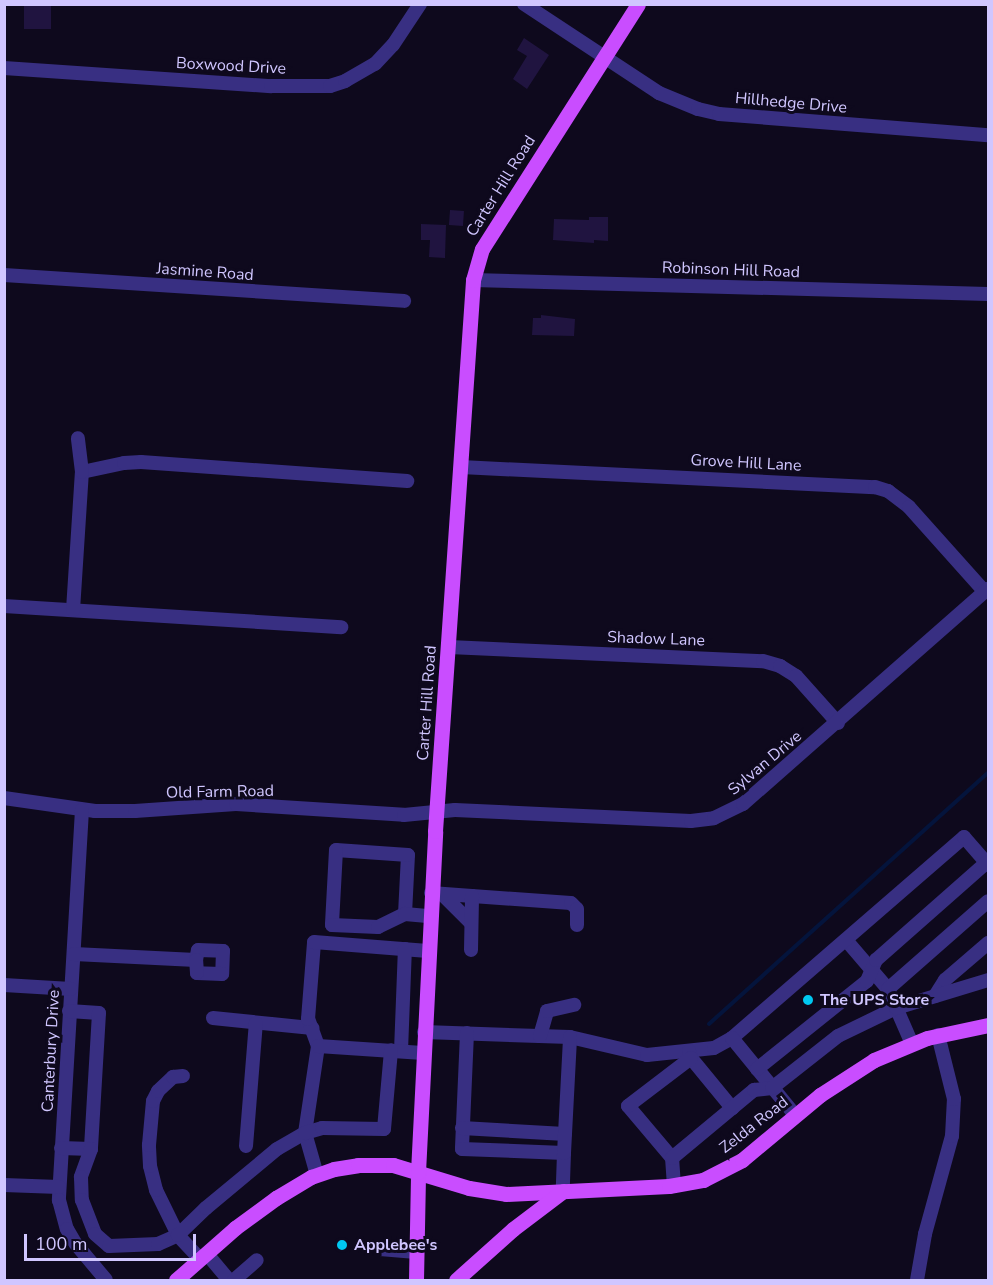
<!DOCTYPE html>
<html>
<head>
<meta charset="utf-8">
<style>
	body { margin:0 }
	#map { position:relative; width:993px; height:1285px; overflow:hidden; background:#0e091d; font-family:"Nunito Sans",sans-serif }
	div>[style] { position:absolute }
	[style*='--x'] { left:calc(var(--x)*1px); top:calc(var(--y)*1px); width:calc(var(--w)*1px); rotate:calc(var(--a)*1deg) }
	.stream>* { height:4px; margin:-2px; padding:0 2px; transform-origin:2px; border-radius:2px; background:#04143c }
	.building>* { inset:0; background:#201440; transform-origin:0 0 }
	.minor>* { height:14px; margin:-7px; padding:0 7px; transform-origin:7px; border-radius:7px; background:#382f82 }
	.major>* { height:15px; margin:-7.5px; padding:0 7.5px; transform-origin:7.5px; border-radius:7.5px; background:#c94dff }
	.dots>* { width:16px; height:16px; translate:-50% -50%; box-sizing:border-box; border:3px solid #0e091d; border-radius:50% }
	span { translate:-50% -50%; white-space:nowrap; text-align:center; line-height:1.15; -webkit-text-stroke:6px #0e091d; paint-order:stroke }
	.street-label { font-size:16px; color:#d0c6ff }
	.poi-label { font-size:16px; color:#d0c6ff; font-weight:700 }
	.left { translate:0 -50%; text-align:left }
	.frame { position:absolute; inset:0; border:6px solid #d0c6ff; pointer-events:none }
	.scale { position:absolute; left:24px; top:1234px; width:172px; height:27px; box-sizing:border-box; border:3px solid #d0c6ff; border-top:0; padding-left:8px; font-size:18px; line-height:21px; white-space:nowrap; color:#d0c6ff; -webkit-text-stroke:4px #0e091d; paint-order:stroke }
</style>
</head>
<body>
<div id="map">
	<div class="stream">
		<div style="--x:709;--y:1024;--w:375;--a:-42"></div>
	</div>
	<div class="building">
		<div style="left:24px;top:4px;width:27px;height:25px"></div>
		<div style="clip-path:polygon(524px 38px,549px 55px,527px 89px,513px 79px,527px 56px,517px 50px)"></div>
		<div style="left:450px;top:210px;width:14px;height:15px;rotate:4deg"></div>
		<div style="clip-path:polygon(589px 217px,608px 217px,608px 241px,594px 240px,594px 243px,553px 240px,554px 219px,589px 220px)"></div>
		<div style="clip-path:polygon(421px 224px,446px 225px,445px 258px,429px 257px,430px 240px,421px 240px)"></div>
		<div style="clip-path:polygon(541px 315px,575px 319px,574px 336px,532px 335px,533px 318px,541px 318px)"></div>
	</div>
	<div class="minor">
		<div style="--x:524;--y:4;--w:162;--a:33.4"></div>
		<div style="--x:659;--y:93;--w:42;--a:22.3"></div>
		<div style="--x:698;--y:109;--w:22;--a:13"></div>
		<div style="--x:719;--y:114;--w:270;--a:4.5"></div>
		<div style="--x:4;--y:68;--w:268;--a:3.9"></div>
		<div style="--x:271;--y:86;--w:59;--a:0"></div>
		<div style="--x:330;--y:86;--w:16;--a:-18"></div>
		<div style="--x:345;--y:81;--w:34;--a:-30"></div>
		<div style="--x:375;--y:64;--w:26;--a:-47"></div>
		<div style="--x:393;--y:45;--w:49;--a:-56.6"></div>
		<div style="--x:4;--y:275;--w:401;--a:3.7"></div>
		<div style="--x:473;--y:280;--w:515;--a:1.56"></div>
		<div style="--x:461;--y:467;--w:414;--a:2.8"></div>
		<div style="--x:875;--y:487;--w:14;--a:17"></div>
		<div style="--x:888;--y:491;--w:26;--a:37"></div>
		<div style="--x:909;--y:507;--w:114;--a:48.2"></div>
		<div style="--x:82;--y:472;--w:43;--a:-12.1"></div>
		<div style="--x:124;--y:463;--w:17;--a:-3"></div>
		<div style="--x:141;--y:462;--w:267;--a:4.1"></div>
		<div style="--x:4;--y:606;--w:338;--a:3.6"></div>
		<div style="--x:73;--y:610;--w:138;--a:-86.3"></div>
		<div style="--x:82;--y:472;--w:34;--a:-97"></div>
		<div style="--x:449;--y:647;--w:314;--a:2.6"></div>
		<div style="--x:763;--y:661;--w:18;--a:16"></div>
		<div style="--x:780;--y:666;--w:19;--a:32"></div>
		<div style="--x:796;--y:676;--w:63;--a:48.2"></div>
		<div style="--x:4;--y:798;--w:92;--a:8.1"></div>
		<div style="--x:95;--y:811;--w:40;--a:0"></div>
		<div style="--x:135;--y:811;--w:101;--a:-4"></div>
		<div style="--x:236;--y:804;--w:168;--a:3.7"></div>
		<div style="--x:404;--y:815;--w:51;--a:-5.6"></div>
		<div style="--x:455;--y:810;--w:236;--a:2.7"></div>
		<div style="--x:691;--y:821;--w:23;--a:-7"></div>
		<div style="--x:714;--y:818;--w:32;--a:-26"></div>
		<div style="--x:743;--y:804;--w:326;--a:-41.3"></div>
		<div style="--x:82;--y:810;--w:391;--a:93.4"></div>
		<div style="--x:59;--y:1200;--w:30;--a:75"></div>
		<div style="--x:67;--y:1229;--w:16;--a:60"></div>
		<div style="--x:75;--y:1243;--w:48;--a:50"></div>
		<div style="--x:431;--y:893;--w:140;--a:4.1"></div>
		<div style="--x:571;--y:903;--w:8;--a:45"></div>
		<div style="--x:577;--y:909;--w:16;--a:90"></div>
		<div style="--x:442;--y:894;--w:40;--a:45"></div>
		<div style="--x:405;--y:914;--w:59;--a:-87.1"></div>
		<div style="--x:408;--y:855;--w:72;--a:-176"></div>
		<div style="--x:336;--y:850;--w:75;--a:93.1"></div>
		<div style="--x:332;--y:925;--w:46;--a:2.5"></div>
		<div style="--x:378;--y:927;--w:30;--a:-26"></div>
		<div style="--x:405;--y:914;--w:25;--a:5"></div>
		<div style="--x:846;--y:940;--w:65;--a:49.4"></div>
		<div style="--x:888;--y:989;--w:60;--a:66.4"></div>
		<div style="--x:471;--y:950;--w:54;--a:-88.9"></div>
		<div style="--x:74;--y:954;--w:122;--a:2.8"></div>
		<div style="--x:196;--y:960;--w:10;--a:-79"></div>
		<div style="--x:198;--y:950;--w:25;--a:2"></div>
		<div style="--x:223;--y:951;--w:23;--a:92"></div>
		<div style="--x:222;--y:974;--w:25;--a:-178"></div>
		<div style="--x:197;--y:973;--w:13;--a:-94"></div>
		<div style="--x:4;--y:985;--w:67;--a:3.4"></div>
		<div style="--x:888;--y:989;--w:133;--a:-41.3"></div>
		<div style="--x:935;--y:996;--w:19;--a:-58"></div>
		<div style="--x:945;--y:980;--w:57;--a:-40.7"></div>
		<div style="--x:69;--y:1011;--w:30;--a:4"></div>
		<div style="--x:99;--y:1013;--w:136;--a:93.4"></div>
		<div style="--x:213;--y:1018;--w:100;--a:5.8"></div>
		<div style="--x:424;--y:1032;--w:146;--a:2"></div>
		<div style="--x:570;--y:1037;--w:79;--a:13.2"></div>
		<div style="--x:647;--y:1055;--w:67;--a:-6"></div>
		<div style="--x:714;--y:1048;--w:21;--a:-29"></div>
		<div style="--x:732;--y:1038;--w:307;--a:-40.9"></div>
		<div style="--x:964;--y:837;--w:37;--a:49"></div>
		<div style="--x:467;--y:1033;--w:116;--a:92.5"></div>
		<div style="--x:462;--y:1149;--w:102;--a:2.2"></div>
		<div style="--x:564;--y:1153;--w:38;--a:92"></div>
		<div style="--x:540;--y:1036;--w:26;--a:-74"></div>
		<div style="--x:547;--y:1011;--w:28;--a:-13"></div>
		<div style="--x:732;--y:1038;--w:99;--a:50.7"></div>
		<div style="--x:318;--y:1046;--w:29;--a:-110"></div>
		<div style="--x:308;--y:1019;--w:77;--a:-85.5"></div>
		<div style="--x:314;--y:942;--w:114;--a:4.5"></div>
		<div style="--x:401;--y:1051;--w:102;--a:-87.8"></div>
		<div style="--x:689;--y:1051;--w:7;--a:74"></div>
		<div style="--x:691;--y:1058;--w:65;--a:50.6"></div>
		<div style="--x:757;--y:1069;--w:141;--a:-38.7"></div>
		<div style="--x:867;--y:981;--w:23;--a:-67"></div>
		<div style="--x:876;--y:960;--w:147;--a:-41.4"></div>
		<div style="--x:462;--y:1128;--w:103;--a:3.3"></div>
		<div style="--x:246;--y:1146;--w:123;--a:-85.4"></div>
		<div style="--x:61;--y:1148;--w:30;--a:2"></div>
		<div style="--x:91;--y:1149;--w:30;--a:110"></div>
		<div style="--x:81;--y:1177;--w:23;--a:88"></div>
		<div style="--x:82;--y:1200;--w:36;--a:69"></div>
		<div style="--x:95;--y:1234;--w:18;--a:41"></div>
		<div style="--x:109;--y:1246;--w:49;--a:-2.3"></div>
		<div style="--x:158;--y:1244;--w:22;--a:-24"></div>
		<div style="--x:178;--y:1235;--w:50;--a:-116.1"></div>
		<div style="--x:156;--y:1190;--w:25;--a:-104"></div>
		<div style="--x:150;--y:1166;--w:21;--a:-93"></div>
		<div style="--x:149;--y:1145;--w:44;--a:-84.8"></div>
		<div style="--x:153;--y:1101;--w:11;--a:-63"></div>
		<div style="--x:158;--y:1091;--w:21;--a:-43"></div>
		<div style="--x:173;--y:1077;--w:10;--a:-6"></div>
		<div style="--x:564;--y:1153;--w:116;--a:-87"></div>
		<div style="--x:672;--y:1158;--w:68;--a:-130.2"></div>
		<div style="--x:628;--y:1106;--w:79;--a:-37.3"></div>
		<div style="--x:317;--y:1175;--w:44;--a:-105.9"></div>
		<div style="--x:305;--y:1133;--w:88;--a:-81.5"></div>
		<div style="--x:318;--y:1046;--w:105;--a:3.8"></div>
		<div style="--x:4;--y:1185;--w:55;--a:2.1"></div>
		<div style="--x:674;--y:1186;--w:28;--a:-94"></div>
		<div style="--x:672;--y:1158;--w:107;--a:-39.7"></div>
		<div style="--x:754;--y:1090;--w:18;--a:-6"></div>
		<div style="--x:772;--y:1088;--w:84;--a:-38.2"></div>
		<div style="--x:838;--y:1036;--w:64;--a:-25.8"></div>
		<div style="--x:896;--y:1008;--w:96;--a:-16.9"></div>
		<div style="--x:380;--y:1249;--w:36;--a:5"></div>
		<div style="--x:207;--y:1254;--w:34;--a:50"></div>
		<div style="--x:200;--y:1259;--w:33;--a:-133"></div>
		<div style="--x:178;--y:1235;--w:39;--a:-44"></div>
		<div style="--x:206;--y:1208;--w:92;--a:-39.7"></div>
		<div style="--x:277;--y:1149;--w:32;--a:-30"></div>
		<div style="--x:305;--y:1133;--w:18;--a:-16"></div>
		<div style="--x:322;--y:1128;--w:62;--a:0.9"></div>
		<div style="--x:384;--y:1129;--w:79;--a:-84.9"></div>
		<div style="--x:234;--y:1280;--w:30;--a:-41"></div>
		<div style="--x:917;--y:1280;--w:47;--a:-80.1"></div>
		<div style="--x:925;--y:1234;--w:102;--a:-74.6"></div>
		<div style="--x:952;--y:1136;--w:37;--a:-87"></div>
		<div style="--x:954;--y:1099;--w:66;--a:-104"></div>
	</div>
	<div class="major">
		<div style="--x:176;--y:1280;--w:79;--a:-41.4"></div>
		<div style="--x:235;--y:1228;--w:51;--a:-36.2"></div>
		<div style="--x:276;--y:1198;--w:41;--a:-31"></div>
		<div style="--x:311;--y:1177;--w:24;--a:-19"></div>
		<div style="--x:334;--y:1169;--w:24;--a:-9"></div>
		<div style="--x:358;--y:1165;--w:35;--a:0"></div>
		<div style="--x:393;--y:1165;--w:79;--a:16.8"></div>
		<div style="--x:469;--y:1188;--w:37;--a:9"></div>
		<div style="--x:506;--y:1194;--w:163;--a:-2.8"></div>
		<div style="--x:669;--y:1186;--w:35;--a:-10"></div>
		<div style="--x:703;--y:1180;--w:44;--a:-27.1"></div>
		<div style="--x:742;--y:1160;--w:102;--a:-39.8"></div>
		<div style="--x:820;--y:1095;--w:64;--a:-32.9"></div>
		<div style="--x:874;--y:1060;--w:57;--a:-22.5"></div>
		<div style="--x:927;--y:1038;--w:62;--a:-12"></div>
		<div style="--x:416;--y:1280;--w:108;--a:-88.9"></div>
		<div style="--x:418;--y:1172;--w:341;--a:-87.1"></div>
		<div style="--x:435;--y:831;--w:552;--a:-86.05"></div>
		<div style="--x:473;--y:280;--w:32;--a:-74"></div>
		<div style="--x:482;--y:249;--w:290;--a:-57.5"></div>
		<div style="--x:456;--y:1280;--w:76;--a:-41.8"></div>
		<div style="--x:513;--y:1229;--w:63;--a:-37.2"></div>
	</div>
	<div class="dots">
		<div style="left:808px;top:1000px;background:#00c8f1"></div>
		<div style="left:342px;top:1245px;background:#00c8f1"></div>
	</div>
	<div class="street-label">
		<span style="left:231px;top:66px;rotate:3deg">Boxwood Drive</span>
		<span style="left:791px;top:103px;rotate:5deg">Hillhedge Drive</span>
		<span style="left:501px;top:186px;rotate:-58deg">Carter Hill Road</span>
		<span style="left:731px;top:270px;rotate:2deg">Robinson Hill Road</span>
		<span style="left:205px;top:272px;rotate:4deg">Jasmine Road</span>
		<span style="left:746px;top:463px;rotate:3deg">Grove Hill Lane</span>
		<span style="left:656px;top:639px;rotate:2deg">Shadow Lane</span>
		<span style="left:427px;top:703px;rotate:-86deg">Carter Hill Road</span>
		<span style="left:765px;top:763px;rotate:-40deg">Sylvan Drive</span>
		<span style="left:220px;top:792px;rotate:-1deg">Old Farm Road</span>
		<span style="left:51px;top:1051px;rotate:-87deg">Canterbury Drive</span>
		<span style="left:754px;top:1125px;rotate:-38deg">Zelda Road</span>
	</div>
	<div class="poi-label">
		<span class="left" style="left:820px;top:1000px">The UPS Store</span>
		<span class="left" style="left:354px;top:1245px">Applebee's</span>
	</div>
	<div class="frame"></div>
	<div class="scale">100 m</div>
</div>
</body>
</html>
